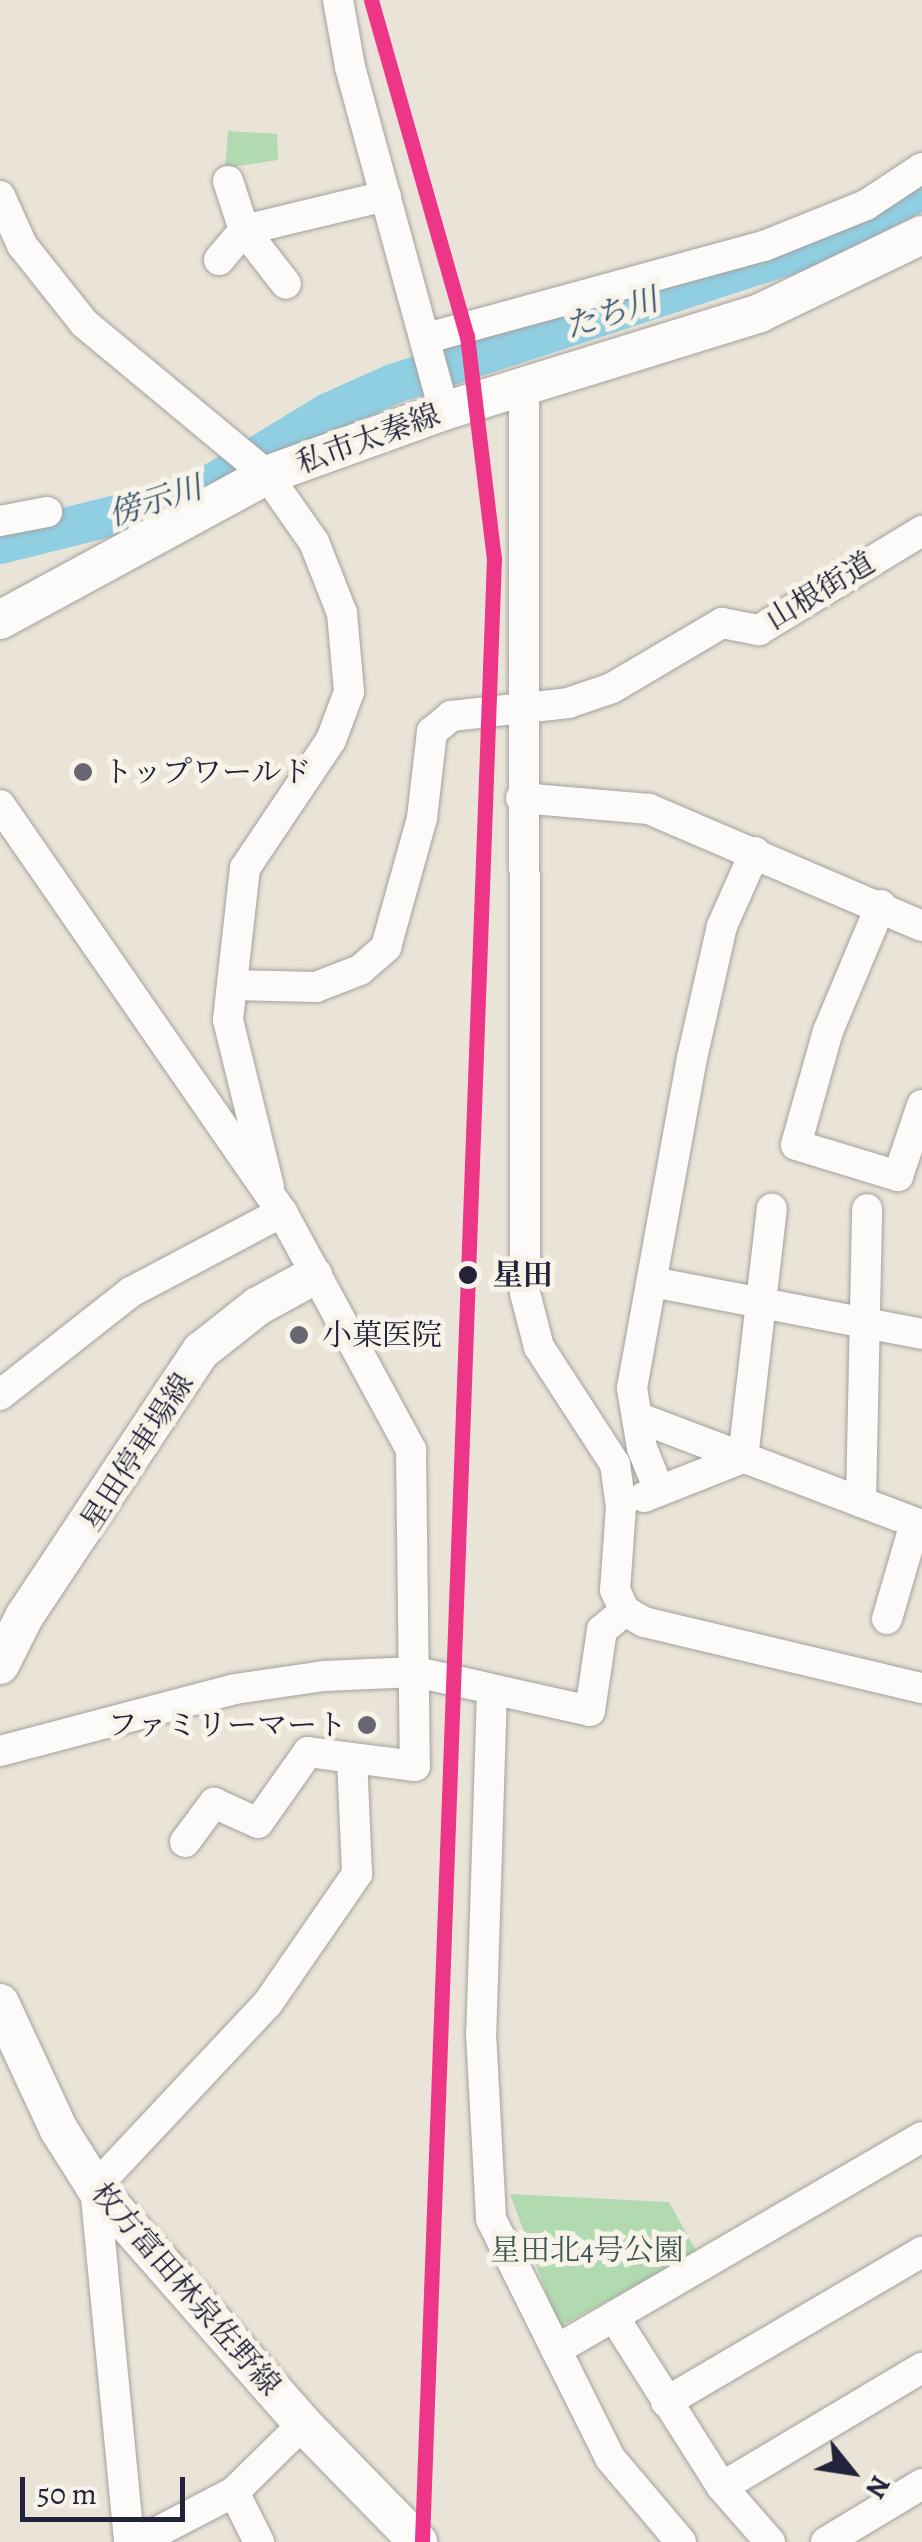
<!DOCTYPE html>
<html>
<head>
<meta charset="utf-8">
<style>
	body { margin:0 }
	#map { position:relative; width:922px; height:2542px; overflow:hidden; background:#eae4d8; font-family:Alegreya,"Noto Serif JP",serif }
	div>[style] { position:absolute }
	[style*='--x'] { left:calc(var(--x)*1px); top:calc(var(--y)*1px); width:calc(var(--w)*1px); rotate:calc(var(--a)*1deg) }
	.green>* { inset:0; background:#b1dab0 }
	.river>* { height:40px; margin:-20px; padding:0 20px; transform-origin:20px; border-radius:20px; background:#90cee2 }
	.roads { filter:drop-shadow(0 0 2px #a4a19d) drop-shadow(0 0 2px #a4a19d) }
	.minor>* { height:30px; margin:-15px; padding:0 15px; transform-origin:15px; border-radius:15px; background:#fcfbf9 }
	.major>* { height:38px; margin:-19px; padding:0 19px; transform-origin:19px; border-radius:19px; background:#fcfbf9 }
	.rail-1>* { height:15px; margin:-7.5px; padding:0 7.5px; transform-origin:7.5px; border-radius:7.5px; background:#ee3689 }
	.dots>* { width:28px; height:28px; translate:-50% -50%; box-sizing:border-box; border:5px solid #f7f3e8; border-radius:50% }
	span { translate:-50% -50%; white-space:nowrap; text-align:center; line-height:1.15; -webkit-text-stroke:10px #f7f3e8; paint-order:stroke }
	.street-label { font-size:30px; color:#22223b }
	.poi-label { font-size:30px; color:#22223b }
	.left { translate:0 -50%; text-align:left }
	.right { translate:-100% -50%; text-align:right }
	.stop-label { font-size:30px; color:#22223b; font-weight:700 }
	.park-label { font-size:30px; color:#3f5754 }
	.water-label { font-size:32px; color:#37536f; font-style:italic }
	.north { position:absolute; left:802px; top:2422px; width:100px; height:100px; -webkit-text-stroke:8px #f7f3e8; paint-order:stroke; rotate:120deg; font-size:28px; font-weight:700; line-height:40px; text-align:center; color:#22223b }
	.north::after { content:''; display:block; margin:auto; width:35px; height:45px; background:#22223b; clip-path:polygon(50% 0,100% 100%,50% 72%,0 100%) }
	.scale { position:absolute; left:20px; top:2477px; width:165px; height:45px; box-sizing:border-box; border:5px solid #22223b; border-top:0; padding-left:12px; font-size:30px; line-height:35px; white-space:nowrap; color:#22223b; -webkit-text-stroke:8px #f7f3e8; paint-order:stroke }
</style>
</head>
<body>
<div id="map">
	<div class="green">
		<div style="clip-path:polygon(228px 131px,277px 134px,278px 160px,225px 168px)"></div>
		<div style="clip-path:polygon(510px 2194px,669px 2202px,697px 2252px,559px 2327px)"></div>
	</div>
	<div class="river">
		<div style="--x:0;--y:544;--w:198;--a:-14"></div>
		<div style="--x:192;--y:496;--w:159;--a:-31.4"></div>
		<div style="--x:328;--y:413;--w:71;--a:-24"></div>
		<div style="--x:393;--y:384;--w:426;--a:-18.1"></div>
		<div style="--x:798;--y:252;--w:139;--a:-26.6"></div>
	</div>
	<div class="roads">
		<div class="minor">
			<div style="--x:338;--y:0;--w:68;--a:79.8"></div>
			<div style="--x:350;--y:67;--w:357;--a:74.7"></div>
			<div style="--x:228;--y:181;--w:52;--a:71.9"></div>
			<div style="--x:244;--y:230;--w:68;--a:52.1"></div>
			<div style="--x:0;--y:196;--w:54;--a:65.8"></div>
			<div style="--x:22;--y:245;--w:100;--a:51.5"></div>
			<div style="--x:84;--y:323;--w:238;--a:39.7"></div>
			<div style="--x:267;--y:475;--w:82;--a:55"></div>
			<div style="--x:314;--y:542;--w:76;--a:68.5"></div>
			<div style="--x:342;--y:613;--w:79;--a:84.9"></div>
			<div style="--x:349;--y:692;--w:51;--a:110.6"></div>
			<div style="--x:331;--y:740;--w:154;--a:123.9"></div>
			<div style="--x:245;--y:868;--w:153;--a:96.4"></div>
			<div style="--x:228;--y:1020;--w:172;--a:76.2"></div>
			<div style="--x:219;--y:260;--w:39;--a:-50"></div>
			<div style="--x:244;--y:230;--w:146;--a:-13.5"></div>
			<div style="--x:427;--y:338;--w:349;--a:-15.3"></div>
			<div style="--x:764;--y:246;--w:110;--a:-21.9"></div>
			<div style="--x:866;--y:205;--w:67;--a:-33.5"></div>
			<div style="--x:524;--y:389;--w:904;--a:89.94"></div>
			<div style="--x:525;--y:1293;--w:56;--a:75.5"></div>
			<div style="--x:539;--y:1347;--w:140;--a:57"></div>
			<div style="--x:615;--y:1464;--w:43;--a:82.1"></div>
			<div style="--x:621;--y:1507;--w:83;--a:94.1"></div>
			<div style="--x:615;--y:1590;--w:23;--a:65"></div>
			<div style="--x:625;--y:1611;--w:22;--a:30"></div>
			<div style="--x:644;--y:1622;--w:286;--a:13.4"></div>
			<div style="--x:0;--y:521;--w:48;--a:-10.8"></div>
			<div style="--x:521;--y:798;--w:128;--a:4.9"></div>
			<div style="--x:649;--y:809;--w:297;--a:23.2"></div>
			<div style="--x:0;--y:805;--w:495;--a:55.3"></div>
			<div style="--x:282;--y:1212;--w:271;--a:61.5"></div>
			<div style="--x:411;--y:1450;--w:316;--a:89.3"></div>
			<div style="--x:415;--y:1766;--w:64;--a:-172.8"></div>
			<div style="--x:352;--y:1758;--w:116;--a:87.5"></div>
			<div style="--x:357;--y:1874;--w:157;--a:124.6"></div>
			<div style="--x:268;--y:2003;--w:253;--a:133.2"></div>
			<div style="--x:95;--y:2187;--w:357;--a:84.5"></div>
			<div style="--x:881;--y:905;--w:137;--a:112.8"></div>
			<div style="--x:828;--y:1031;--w:118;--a:105.7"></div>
			<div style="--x:796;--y:1145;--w:107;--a:16.9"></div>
			<div style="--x:898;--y:1176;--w:75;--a:-71.3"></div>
			<div style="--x:232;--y:985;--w:84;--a:1.4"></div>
			<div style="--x:316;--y:987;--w:47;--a:-21.1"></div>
			<div style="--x:360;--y:970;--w:35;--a:-41"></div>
			<div style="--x:386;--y:947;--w:134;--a:-74.4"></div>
			<div style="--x:422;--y:818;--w:87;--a:-83.4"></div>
			<div style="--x:432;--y:732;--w:25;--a:-40"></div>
			<div style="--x:451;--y:716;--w:118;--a:-6.3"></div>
			<div style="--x:568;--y:703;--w:46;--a:-18.8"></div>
			<div style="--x:612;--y:688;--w:128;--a:-30.6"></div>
			<div style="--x:722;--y:623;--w:38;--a:11"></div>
			<div style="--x:759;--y:630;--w:191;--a:-31.3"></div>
			<div style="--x:653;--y:1282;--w:274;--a:10.9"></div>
			<div style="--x:0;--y:1395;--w:167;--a:-38.2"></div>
			<div style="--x:131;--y:1292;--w:171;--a:-27.9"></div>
			<div style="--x:637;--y:1417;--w:305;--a:20.8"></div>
			<div style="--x:659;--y:1490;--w:45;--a:-112"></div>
			<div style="--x:642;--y:1448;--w:61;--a:-99.5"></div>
			<div style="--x:632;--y:1388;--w:335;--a:-79.7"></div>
			<div style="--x:692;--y:1058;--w:135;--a:-77.2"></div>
			<div style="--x:722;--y:926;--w:81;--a:-66"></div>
			<div style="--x:644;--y:1497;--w:106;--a:-21.5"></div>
			<div style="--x:743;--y:1458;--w:251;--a:-83.4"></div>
			<div style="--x:861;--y:1502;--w:293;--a:-88.8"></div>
			<div style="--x:887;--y:1619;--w:100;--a:-73.7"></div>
			<div style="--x:492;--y:1691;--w:342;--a:91.8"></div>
			<div style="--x:481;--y:2033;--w:186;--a:86.9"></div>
			<div style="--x:491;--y:2219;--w:267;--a:63.5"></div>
			<div style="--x:610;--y:2458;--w:110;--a:49.8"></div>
			<div style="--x:0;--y:1751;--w:243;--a:-14.8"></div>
			<div style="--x:235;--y:1689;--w:90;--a:-8.3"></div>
			<div style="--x:324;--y:1676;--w:92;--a:-2.5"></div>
			<div style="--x:416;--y:1672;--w:178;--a:12.6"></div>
			<div style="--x:590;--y:1711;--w:82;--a:-81.6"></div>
			<div style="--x:602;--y:1630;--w:30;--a:-40"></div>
			<div style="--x:185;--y:1842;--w:49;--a:-53.4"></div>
			<div style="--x:214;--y:1803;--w:48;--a:24.4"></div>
			<div style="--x:258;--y:1823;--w:87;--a:-54.8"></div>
			<div style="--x:308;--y:1752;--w:44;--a:7.8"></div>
			<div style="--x:614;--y:2317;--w:201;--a:57.6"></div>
			<div style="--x:722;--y:2487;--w:73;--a:48.9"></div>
			<div style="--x:556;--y:2350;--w:423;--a:-30.2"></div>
			<div style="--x:666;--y:2402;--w:297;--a:-30.4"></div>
			<div style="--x:722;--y:2487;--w:233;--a:-30.8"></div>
			<div style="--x:234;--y:2492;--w:56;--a:63.4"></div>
			<div style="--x:138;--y:2542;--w:108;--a:-27.5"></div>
			<div style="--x:234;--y:2492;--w:97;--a:-44.6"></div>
			<div style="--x:826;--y:2542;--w:112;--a:-31.1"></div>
		</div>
		<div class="major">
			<div style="--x:0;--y:620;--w:304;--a:-28.5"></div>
			<div style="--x:267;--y:475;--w:188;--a:-19.9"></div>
			<div style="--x:444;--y:411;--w:331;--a:-17.2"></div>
			<div style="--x:760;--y:313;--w:180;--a:-25.7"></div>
			<div style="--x:0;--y:1665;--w:54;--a:-63.4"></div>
			<div style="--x:24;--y:1617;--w:320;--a:-56.4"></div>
			<div style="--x:201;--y:1351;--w:73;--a:-38.3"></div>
			<div style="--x:258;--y:1306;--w:63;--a:-28.6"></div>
			<div style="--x:0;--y:2003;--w:140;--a:65.1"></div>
			<div style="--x:59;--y:2130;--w:67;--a:57.7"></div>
			<div style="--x:95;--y:2187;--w:315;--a:48.7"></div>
			<div style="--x:303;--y:2424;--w:165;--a:45.7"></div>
		</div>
	</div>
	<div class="rail-1">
		<div style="--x:371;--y:0;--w:349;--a:74.1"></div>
		<div style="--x:467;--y:336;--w:224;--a:83.1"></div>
		<div style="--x:494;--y:558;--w:1985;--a:92.08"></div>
	</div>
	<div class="dots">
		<div style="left:83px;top:772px;background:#686672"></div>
		<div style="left:468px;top:1275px;background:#22223b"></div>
		<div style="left:299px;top:1335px;background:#686672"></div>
		<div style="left:367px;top:1725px;background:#686672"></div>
	</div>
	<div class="street-label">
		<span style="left:368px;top:439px;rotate:-20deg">私市太秦線</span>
		<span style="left:820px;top:591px;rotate:-31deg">山根街道</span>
		<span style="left:137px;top:1452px;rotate:-57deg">星田停車場線</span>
		<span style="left:186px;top:2289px;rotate:49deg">枚方富田林泉佐野線</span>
	</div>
	<div class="poi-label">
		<span class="left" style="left:103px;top:772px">トップワールド</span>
		<span class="left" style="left:322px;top:1335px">小菓医院</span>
		<span class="right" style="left:347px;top:1725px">ファミリーマート</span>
	</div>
	<div class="stop-label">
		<span class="left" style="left:493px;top:1275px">星田</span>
	</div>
	<div class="park-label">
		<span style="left:587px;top:2250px">星田北4号公園</span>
	</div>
	<div class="water-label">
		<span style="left:611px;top:313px;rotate:-18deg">たち川</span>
		<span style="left:155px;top:501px;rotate:-18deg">傍示川</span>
	</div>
	<div class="north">N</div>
	<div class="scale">50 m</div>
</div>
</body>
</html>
